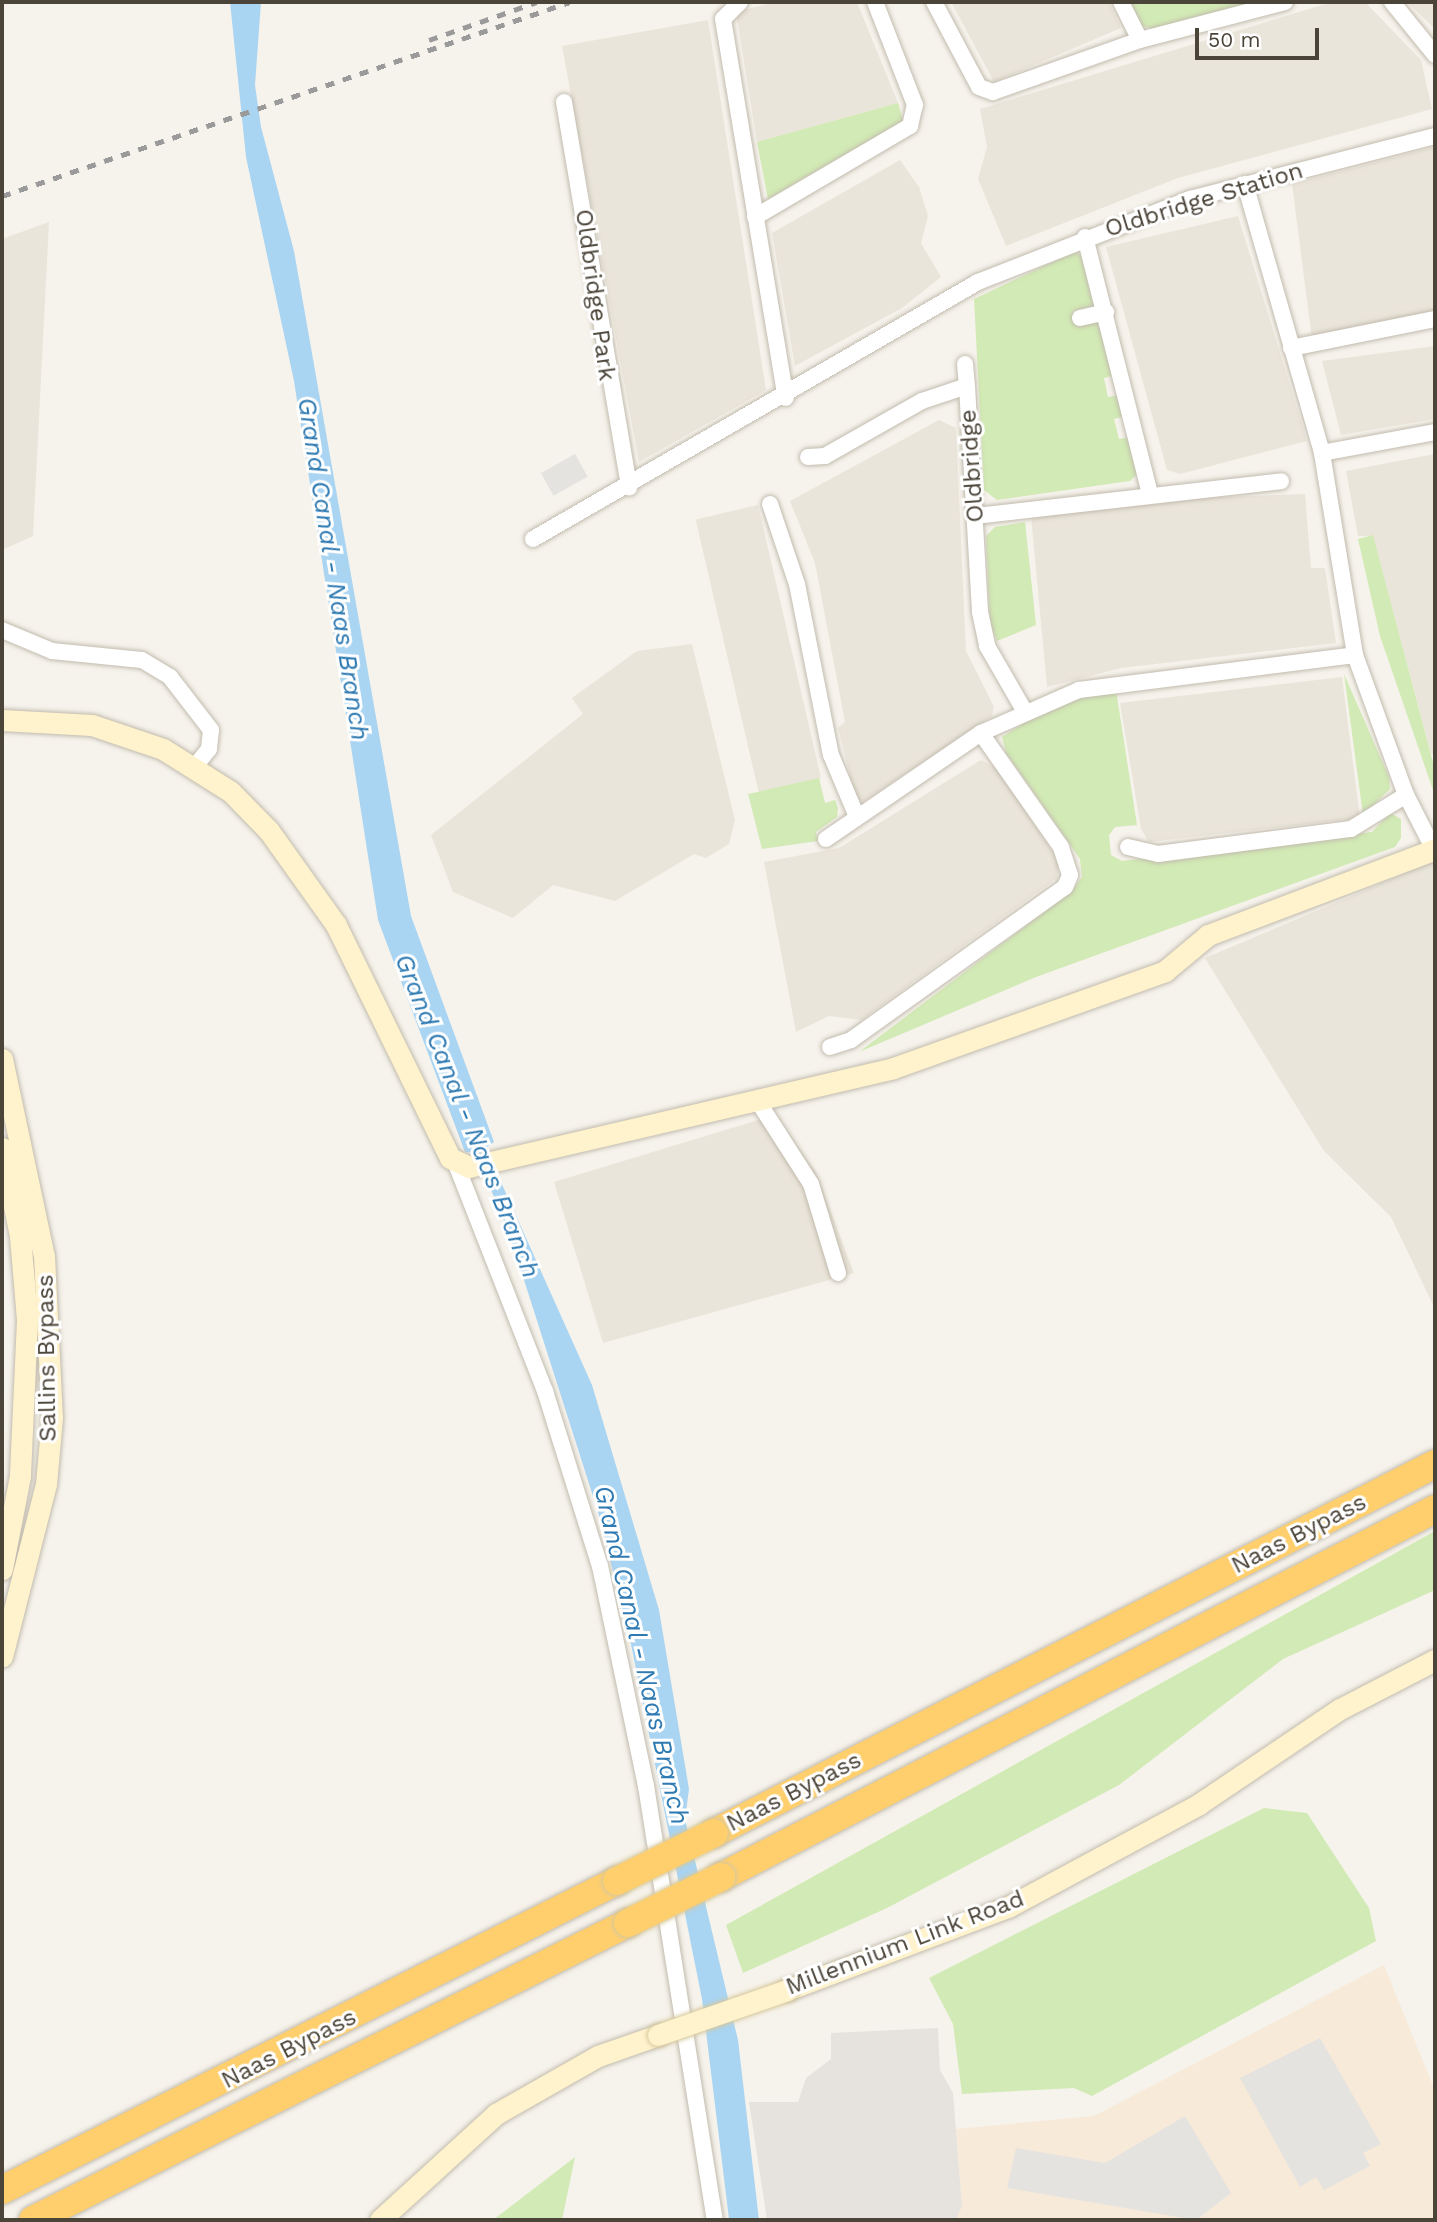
<!DOCTYPE html>
<html>
<head>
<meta charset="utf-8">
<style>
	body { margin:0 }
	#map { position:relative; width:1437px; height:2222px; overflow:hidden; background:#f6f3ec; font-family:"Work Sans",sans-serif }
	div>[style] { position:absolute }
	[style*='--x'] { left:calc(var(--x)*1px); top:calc(var(--y)*1px); width:calc(var(--w)*1px); rotate:calc(var(--a)*1deg) }
	.residential>* { inset:0; background:#eae5da; transform-origin:0 0 }
	.commercial>* { inset:0; background:#f7ead8 }
	.industrial>* { inset:0; background:#e6e2dd }
	.green>* { inset:0; background:#d2eab5 }
	.parking>* { inset:0; background:#e5e3e0; transform-origin:0 0 }
	.water>* { inset:0; background:#a9d4f2 }
	.roads { filter:drop-shadow(0 0 2px #c2bbae) drop-shadow(0 0 2px #c2bbae) }
	.street>* { height:16px; margin:-8px; padding:0 8px; transform-origin:8px; border-radius:8px; background:#fff }
	.secondary>* { height:21px; margin:-10.5px; padding:0 10.5px; transform-origin:10.5px; border-radius:10.5px; background:#fff3cd }
	.highway>* { height:28px; margin:-14px; padding:0 14px; transform-origin:14px; border-radius:14px; background:#ffcf6e }
	.rail>* { height:5px; margin-top:-2.5px; transform-origin:0; background:repeating-linear-gradient(90deg,#9a9a9a 0 9px,transparent 0 18px) }
	.bridges { filter:drop-shadow(0 0 2px #d6c79b) drop-shadow(0 0 2px #d6c79b) }
	.secondary-bridge>* { height:21px; margin:-10.5px; padding:0 10.5px; transform-origin:10.5px; border-radius:10.5px; background:#fff3cd }
	.highway-bridge>* { height:28px; margin:-14px; padding:0 14px; transform-origin:14px; border-radius:14px; background:#ffcf6e }
	span { translate:-50% -50%; white-space:nowrap; text-align:center; line-height:1.15; -webkit-text-stroke:6px #fff; paint-order:stroke }
	.street-label { font-size:24px; color:#4b4439 }
	.water-label { font-size:26px; color:#2e7ab2; font-style:italic }
	.frame { position:absolute; inset:0; border:4px solid #4b4439; pointer-events:none }
	.scale { position:absolute; left:1195px; top:28px; width:124px; height:32px; box-sizing:border-box; border:4px solid #4b4439; border-top:0; padding-left:9px; font-size:21px; line-height:24px; white-space:nowrap; color:#4b4439; -webkit-text-stroke:5px #fff; paint-order:stroke }
</style>
</head>
<body>
<div id="map">
	<div class="residential">
		<div style="clip-path:polygon(775px 2px,857px 2px,898px 103px,757px 142px,736px 12px)"></div>
		<div style="clip-path:polygon(951px 2px,1109px 2px,1121px 28px,994px 82px)"></div>
		<div style="clip-path:polygon(1332px 2px,1365px 2px,1421px 60px,1432px 109px,1178px 178px,1006px 246px,978px 179px,987px 147px,980px 109px)"></div>
		<div style="clip-path:polygon(1407px 2px,1435px 2px,1435px 29px)"></div>
		<div style="clip-path:polygon(708px 20px,766px 390px,639px 462px,562px 46px)"></div>
		<div style="clip-path:polygon(1435px 147px,1435px 321px,1313px 347px,1292px 184px)"></div>
		<div style="clip-path:polygon(900px 160px,919px 187px,928px 216px,921px 243px,941px 277px,902px 308px,795px 366px,772px 233px)"></div>
		<div style="clip-path:polygon(1238px 216px,1307px 441px,1180px 474px,1167px 470px,1106px 247px)"></div>
		<div style="clip-path:polygon(49px 222px,33px 536px,2px 550px,2px 239px)"></div>
		<div style="clip-path:polygon(1435px 346px,1435px 419px,1341px 435px,1322px 361px)"></div>
		<div style="clip-path:polygon(939px 420px,956px 428px,966px 651px,994px 707px,992px 716px,864px 801px,856px 799px,838px 728px,845px 722px,815px 563px,790px 501px)"></div>
		<div style="clip-path:polygon(1435px 454px,1435px 753px,1431px 754px,1373px 536px,1358px 536px,1346px 471px)"></div>
		<div style="clip-path:polygon(1305px 494px,1311px 568px,1325px 568px,1336px 643px,1121px 668px,1047px 687px,1031px 516px,1175px 499px)"></div>
		<div style="left:758px;top:505px;width:280px;height:64px;rotate:77deg"></div>
		<div style="clip-path:polygon(692px 644px,735px 820px,729px 844px,706px 858px,694px 854px,615px 901px,553px 885px,513px 918px,453px 892px,431px 835px,583px 714px,572px 698px,637px 651px)"></div>
		<div style="clip-path:polygon(1342px 677px,1360px 818px,1149px 842px,1141px 829px,1120px 703px)"></div>
		<div style="clip-path:polygon(981px 760px,998px 769px,1059px 861px,1057px 878px,861px 1020px,829px 1016px,796px 1032px,764px 862px,839px 848px)"></div>
		<div style="clip-path:polygon(1435px 861px,1435px 1309px,1391px 1217px,1324px 1151px,1205px 958px)"></div>
		<div style="clip-path:polygon(775px 1115px,816px 1172px,854px 1273px,603px 1343px,554px 1182px)"></div>
	</div>
	<div class="commercial">
		<div style="clip-path:polygon(1384px 1965px,1435px 2091px,1435px 2220px,956px 2220px,962px 2206px,956px 2129px,1094px 2116px)"></div>
	</div>
	<div class="industrial">
		<div style="clip-path:polygon(938px 2028px,940px 2070px,953px 2093px,962px 2206px,956px 2220px,767px 2220px,749px 2102px,798px 2102px,806px 2078px,831px 2059px,831px 2033px)"></div>
	</div>
	<div class="green">
		<div style="clip-path:polygon(1128px 2px,1253px 2px,1153px 29px,1140px 25px)"></div>
		<div style="clip-path:polygon(898px 103px,903px 121px,768px 199px,757px 142px)"></div>
		<div style="clip-path:polygon(1074px 252px,1084px 257px,1097px 305px,1073px 311px,1076px 325px,1100px 319px,1114px 375px,1104px 378px,1108px 397px,1119px 395px,1125px 416px,1114px 419px,1119px 439px,1130px 437px,1139px 472px,1130px 481px,997px 500px,984px 490px,974px 299px)"></div>
		<div style="clip-path:polygon(1025px 522px,1036px 625px,997px 641px,990px 622px,986px 536px,995px 527px)"></div>
		<div style="clip-path:polygon(1373px 535px,1435px 770px,1435px 796px,1380px 636px,1358px 539px)"></div>
		<div style="clip-path:polygon(1344px 674px,1389px 777px,1390px 789px,1363px 815px)"></div>
		<div style="clip-path:polygon(1116px 690px,1137px 825px,1115px 827px,1109px 835px,1111px 855px,1122px 861px,1372px 832px,1390px 813px,1401px 819px,1401px 838px,1395px 847px,1036px 977px,859px 1052px,1073px 890px,1082px 877px,1080px 859px,1006px 753px,1002px 737px,1039px 713px,1091px 692px)"></div>
		<div style="clip-path:polygon(819px 778px,825px 803px,835px 800px,838px 808px,837px 817px,816px 832px,818px 841px,762px 849px,748px 794px)"></div>
		<div style="clip-path:polygon(1435px 1531px,1435px 1590px,1283px 1659px,1119px 1785px,887px 1908px,743px 1973px,726px 1925px)"></div>
		<div style="clip-path:polygon(1264px 1808px,1307px 1813px,1369px 1908px,1376px 1941px,1092px 2096px,1074px 2088px,962px 2094px,953px 2024px,929px 1978px)"></div>
		<div style="clip-path:polygon(575px 2157px,562px 2220px,493px 2220px)"></div>
	</div>
	<div class="parking">
		<div style="left:575px;top:454px;width:26px;height:39px;rotate:61deg"></div>
		<div style="clip-path:polygon(1320px 2038px,1381px 2144px,1363px 2153px,1370px 2166px,1324px 2190px,1316px 2177px,1300px 2187px,1240px 2078px)"></div>
		<div style="clip-path:polygon(1185px 2116px,1231px 2193px,1196px 2220px,1007px 2188px,1016px 2148px,1105px 2163px)"></div>
	</div>
	<div class="water">
		<div style="clip-path:polygon(230px 2px,261px 2px,255px 85px,261px 127px,294px 251px,411px 916px,494px 1142px,487px 1147px,500px 1180px,592px 1385px,659px 1610px,689px 1789px,685px 1819px,738px 2040px,759px 2220px,729px 2219px,702px 1999px,631px 1644px,599px 1515px,510px 1236px,476px 1153px,465px 1152px,378px 920px,294px 381px,246px 157px)"></div>
	</div>
	<div class="roads">
		<div class="street">
			<div style="--x:740;--y:2;--w:24;--a:135"></div>
			<div style="--x:723;--y:19;--w:384;--a:80.6"></div>
			<div style="--x:934;--y:2;--w:96;--a:62.1"></div>
			<div style="--x:979;--y:87;--w:15;--a:20"></div>
			<div style="--x:993;--y:92;--w:156;--a:-19.5"></div>
			<div style="--x:1140;--y:40;--w:150;--a:-14.7"></div>
			<div style="--x:1121;--y:2;--w:42;--a:63.4"></div>
			<div style="--x:1392;--y:2;--w:68;--a:50.9"></div>
			<div style="--x:564;--y:102;--w:391;--a:80.4"></div>
			<div style="--x:1245;--y:184;--w:280;--a:74"></div>
			<div style="--x:1322;--y:453;--w:205;--a:80.7"></div>
			<div style="--x:1355;--y:655;--w:149;--a:70"></div>
			<div style="--x:1406;--y:795;--w:62;--a:63"></div>
			<div style="--x:755;--y:217;--w:180;--a:-30.4"></div>
			<div style="--x:910;--y:126;--w:22;--a:-77"></div>
			<div style="--x:915;--y:105;--w:110;--a:-111.2"></div>
			<div style="--x:1085;--y:237;--w:264;--a:75.8"></div>
			<div style="--x:1080;--y:318;--w:27;--a:-13"></div>
			<div style="--x:1291;--y:348;--w:147;--a:-11.4"></div>
			<div style="--x:965;--y:364;--w:22;--a:85"></div>
			<div style="--x:1322;--y:453;--w:115;--a:-10.5"></div>
			<div style="--x:808;--y:457;--w:17;--a:-3"></div>
			<div style="--x:825;--y:456;--w:112;--a:-29.6"></div>
			<div style="--x:922;--y:401;--w:47;--a:-18.4"></div>
			<div style="--x:967;--y:386;--w:226;--a:86.7"></div>
			<div style="--x:980;--y:612;--w:35;--a:78"></div>
			<div style="--x:987;--y:646;--w:74;--a:60"></div>
			<div style="--x:770;--y:504;--w:84;--a:71.4"></div>
			<div style="--x:797;--y:584;--w:174;--a:78.8"></div>
			<div style="--x:831;--y:755;--w:67;--a:67.2"></div>
			<div style="--x:976;--y:516;--w:307;--a:-6.5"></div>
			<div style="--x:533;--y:539;--w:514;--a:-30.01"></div>
			<div style="--x:978;--y:282;--w:228;--a:-21.4"></div>
			<div style="--x:1190;--y:199;--w:253;--a:-14.4"></div>
			<div style="--x:2;--y:630;--w:54;--a:22.8"></div>
			<div style="--x:52;--y:651;--w:90;--a:5.7"></div>
			<div style="--x:142;--y:660;--w:33;--a:31"></div>
			<div style="--x:170;--y:677;--w:67;--a:52.3"></div>
			<div style="--x:211;--y:730;--w:19;--a:96"></div>
			<div style="--x:209;--y:749;--w:22;--a:129"></div>
			<div style="--x:826;--y:839;--w:188;--a:-34.4"></div>
			<div style="--x:981;--y:733;--w:107;--a:-23.7"></div>
			<div style="--x:1079;--y:690;--w:278;--a:-7.2"></div>
			<div style="--x:1128;--y:847;--w:31;--a:13"></div>
			<div style="--x:1158;--y:854;--w:195;--a:-7.4"></div>
			<div style="--x:1351;--y:829;--w:65;--a:-31.7"></div>
			<div style="--x:830;--y:1047;--w:22;--a:-18"></div>
			<div style="--x:851;--y:1040;--w:263;--a:-35.6"></div>
			<div style="--x:1065;--y:887;--w:13;--a:-67"></div>
			<div style="--x:1070;--y:875;--w:29;--a:-108"></div>
			<div style="--x:1061;--y:847;--w:139;--a:-125.1"></div>
			<div style="--x:759;--y:1103;--w:96;--a:57.3"></div>
			<div style="--x:811;--y:1184;--w:93;--a:73.1"></div>
			<div style="--x:456;--y:1164;--w:244;--a:68.6"></div>
			<div style="--x:545;--y:1391;--w:183;--a:72.6"></div>
			<div style="--x:600;--y:1566;--w:225;--a:78.2"></div>
			<div style="--x:646;--y:1786;--w:439;--a:81"></div>
		</div>
		<div class="secondary">
			<div style="--x:2;--y:720;--w:90;--a:3.2"></div>
			<div style="--x:92;--y:725;--w:75;--a:18.7"></div>
			<div style="--x:163;--y:749;--w:80;--a:32.3"></div>
			<div style="--x:231;--y:792;--w:54;--a:45.7"></div>
			<div style="--x:269;--y:831;--w:115;--a:54.5"></div>
			<div style="--x:336;--y:925;--w:259;--a:63.9"></div>
			<div style="--x:450;--y:1158;--w:21;--a:25"></div>
			<div style="--x:469;--y:1167;--w:435;--a:-13.1"></div>
			<div style="--x:893;--y:1068;--w:289;--a:-19.6"></div>
			<div style="--x:1165;--y:971;--w:56;--a:-39.9"></div>
			<div style="--x:1208;--y:935;--w:243;--a:-20.7"></div>
			<div style="--x:2;--y:1059;--w:201;--a:78"></div>
			<div style="--x:44;--y:1256;--w:161;--a:87.2"></div>
			<div style="--x:52;--y:1417;--w:67;--a:95.1"></div>
			<div style="--x:46;--y:1484;--w:178;--a:104.3"></div>
			<div style="--x:2;--y:1148;--w:90;--a:78.4"></div>
			<div style="--x:20;--y:1236;--w:84;--a:85.2"></div>
			<div style="--x:27;--y:1320;--w:156;--a:92.6"></div>
			<div style="--x:20;--y:1476;--w:95;--a:101"></div>
			<div style="--x:787;--y:1990;--w:236;--a:-20.6"></div>
			<div style="--x:1008;--y:1907;--w:217;--a:-28.3"></div>
			<div style="--x:1199;--y:1804;--w:170;--a:-34"></div>
			<div style="--x:1340;--y:1709;--w:107;--a:-27.3"></div>
			<div style="--x:380;--y:2220;--w:157;--a:-42.4"></div>
			<div style="--x:496;--y:2114;--w:117;--a:-29.6"></div>
			<div style="--x:598;--y:2056;--w:64;--a:-19.3"></div>
		</div>
		<div class="highway">
			<div style="--x:714;--y:1833;--w:810;--a:-27.1"></div>
			<div style="--x:721;--y:1877;--w:803;--a:-27.27"></div>
			<div style="--x:2;--y:2190;--w:688;--a:-26.68"></div>
			<div style="--x:33;--y:2220;--w:665;--a:-26.53"></div>
		</div>
	</div>
	<div class="rail">
		<div style="--x:429;--y:40;--w:114;--a:-19.4"></div>
		<div style="--x:2;--y:196;--w:600;--a:-18.86"></div>
	</div>
	<div class="bridges">
		<div class="secondary-bridge">
			<div style="--x:658;--y:2035;--w:137;--a:-19.2"></div>
		</div>
		<div class="highway-bridge">
			<div style="--x:617;--y:1881;--w:108;--a:-26.3"></div>
			<div style="--x:628;--y:1923;--w:104;--a:-26.3"></div>
		</div>
	</div>
	<div class="street-label">
		<span style="left:1204px;top:200px;rotate:-17deg">Oldbridge Station</span>
		<span style="left:595px;top:295px;rotate:82deg">Oldbridge Park</span>
		<span style="left:972px;top:466px;rotate:-94deg">Oldbridge</span>
		<span style="left:47px;top:1358px;rotate:-91deg">Sallins Bypass</span>
		<span style="left:1299px;top:1534px;rotate:-27deg">Naas Bypass</span>
		<span style="left:794px;top:1792px;rotate:-27deg">Naas Bypass</span>
		<span style="left:905px;top:1943px;rotate:-21deg">Millennium Link Road</span>
		<span style="left:289px;top:2049px;rotate:-27deg">Naas Bypass</span>
	</div>
	<div class="water-label">
		<span style="left:333px;top:569px;rotate:81deg">Grand Canal - Naas Branch</span>
		<span style="left:467px;top:1116px;rotate:68deg">Grand Canal - Naas Branch</span>
		<span style="left:641px;top:1655px;rotate:77deg">Grand Canal - Naas Branch</span>
	</div>
	<div class="frame"></div>
	<div class="scale">50 m</div>
</div>
</body>
</html>
